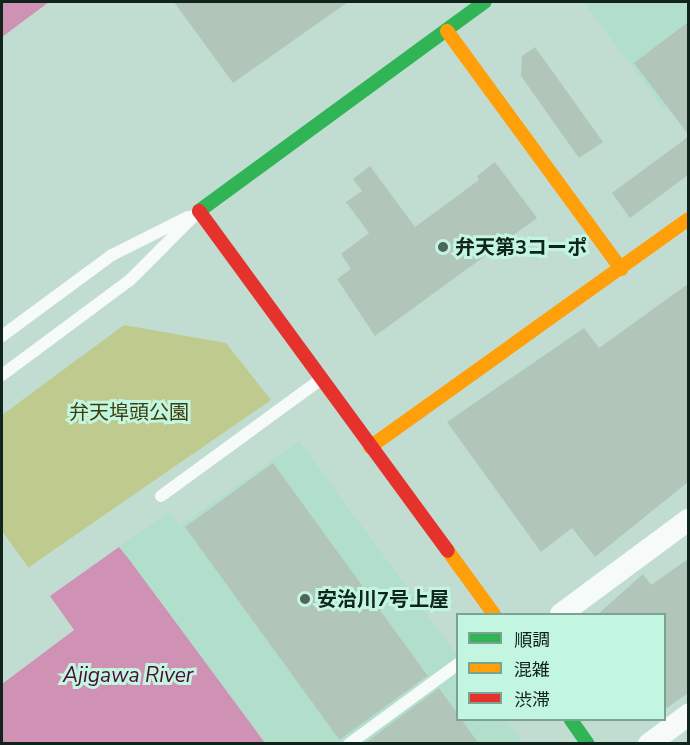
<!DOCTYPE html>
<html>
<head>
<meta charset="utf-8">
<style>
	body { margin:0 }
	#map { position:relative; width:690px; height:745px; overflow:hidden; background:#c1ddd1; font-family:"Nunito Sans","Noto Sans JP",sans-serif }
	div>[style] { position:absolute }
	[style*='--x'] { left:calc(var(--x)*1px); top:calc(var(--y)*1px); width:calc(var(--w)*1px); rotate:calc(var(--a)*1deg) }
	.built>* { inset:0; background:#b2dfcc }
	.green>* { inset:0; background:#bfca8f }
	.water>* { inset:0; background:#cf91b4 }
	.building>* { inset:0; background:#b1c5b9; transform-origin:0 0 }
	.lane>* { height:12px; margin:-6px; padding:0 6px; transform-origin:6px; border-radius:6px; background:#f6faf8 }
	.street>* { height:22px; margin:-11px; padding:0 11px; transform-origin:11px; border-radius:11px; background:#f6faf8 }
	.fast>* { height:14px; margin:-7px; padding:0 7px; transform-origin:7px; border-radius:7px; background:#30b455 }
	.slow>* { height:14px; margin:-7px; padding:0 7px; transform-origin:7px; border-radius:7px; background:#ff9f0a }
	.jam>* { height:14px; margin:-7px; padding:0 7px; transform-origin:7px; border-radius:7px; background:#e5322d }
	.dots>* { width:16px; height:16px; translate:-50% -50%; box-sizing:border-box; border:3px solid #c3f6e0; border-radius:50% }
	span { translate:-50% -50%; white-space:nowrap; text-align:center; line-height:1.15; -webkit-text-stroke:6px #c3f6e0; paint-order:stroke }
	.poi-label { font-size:20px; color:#10241d; font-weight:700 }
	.left { translate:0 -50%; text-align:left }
	.park-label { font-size:20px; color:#3f3d0a }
	.water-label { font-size:21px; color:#4b0b33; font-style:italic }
	.frame { position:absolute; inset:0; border:3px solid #10241d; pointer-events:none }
	.legend { position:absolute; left:456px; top:613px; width:210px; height:108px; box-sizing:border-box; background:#c3f6e0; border:2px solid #7ba292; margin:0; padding:8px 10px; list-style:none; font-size:18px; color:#10241d }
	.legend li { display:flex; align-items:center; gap:12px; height:30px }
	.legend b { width:30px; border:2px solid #7ba292 }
</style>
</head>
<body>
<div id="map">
	<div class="built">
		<div style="clip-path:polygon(591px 2px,688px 2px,688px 91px,664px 109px,586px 5px)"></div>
		<div style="clip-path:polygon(299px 441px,457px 655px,458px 720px,506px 720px,523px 743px,265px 743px,119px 547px,169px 511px,180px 526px)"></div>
	</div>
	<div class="green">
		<div style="clip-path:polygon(124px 325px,226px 343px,271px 400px,29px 567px,31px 571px,2px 531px,2px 415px)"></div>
	</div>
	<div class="water">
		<div style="clip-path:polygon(2px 2px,49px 2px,2px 37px)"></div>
		<div style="clip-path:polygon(119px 547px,128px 558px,265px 743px,2px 743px,2px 684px,74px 630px,50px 596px)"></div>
	</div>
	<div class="building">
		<div style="clip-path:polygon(174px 2px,348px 2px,233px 83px)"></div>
		<div style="clip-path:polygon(688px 22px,688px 134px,634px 63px)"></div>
		<div style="clip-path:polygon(535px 47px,603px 142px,579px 158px,521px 76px,522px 56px)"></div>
		<div style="clip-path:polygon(688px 137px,688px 175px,630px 218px,612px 193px)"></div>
		<div style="clip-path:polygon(495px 162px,537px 218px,375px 336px,337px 279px,351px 269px,341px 254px,369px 233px,346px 202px,362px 191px,353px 179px,370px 166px,415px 227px,479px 180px,477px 176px)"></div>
		<div style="clip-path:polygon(688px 284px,688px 482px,595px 557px,572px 528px,541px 552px,447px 422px,584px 328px,599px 348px)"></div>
		<div style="left:273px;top:463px;width:263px;height:109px;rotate:54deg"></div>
		<div style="clip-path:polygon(688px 559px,688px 693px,664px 710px,664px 615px,597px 615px,643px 574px,651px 585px)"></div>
		<div style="clip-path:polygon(439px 688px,479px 744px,364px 744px)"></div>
	</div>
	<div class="lane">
		<div style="--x:2;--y:336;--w:137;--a:-36.4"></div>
		<div style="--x:112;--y:255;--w:85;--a:-26.6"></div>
		<div style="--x:2;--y:375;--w:159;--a:-36.6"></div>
		<div style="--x:130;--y:280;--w:95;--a:-45"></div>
		<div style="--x:161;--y:496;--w:197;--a:-36.1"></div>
		<div style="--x:349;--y:744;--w:135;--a:-36.3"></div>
	</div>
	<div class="street">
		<div style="--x:561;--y:614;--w:158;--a:-36.5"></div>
		<div style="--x:649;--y:744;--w:49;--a:-36.6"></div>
	</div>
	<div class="fast">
		<div style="--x:199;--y:211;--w:354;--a:-36.2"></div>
		<div style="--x:571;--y:720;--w:29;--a:55"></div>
	</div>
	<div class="slow">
		<div style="--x:447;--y:31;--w:295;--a:53.8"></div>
		<div style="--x:370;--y:447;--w:391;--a:-35.6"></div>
		<div style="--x:448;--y:551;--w:78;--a:53.9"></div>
	</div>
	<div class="jam">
		<div style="--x:199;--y:211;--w:421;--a:53.8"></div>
	</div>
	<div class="dots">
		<div style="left:443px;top:247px;background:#4e655c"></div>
		<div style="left:305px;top:599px;background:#4e655c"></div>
	</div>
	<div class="poi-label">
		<span class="left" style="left:455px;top:247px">弁天第3コーポ</span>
		<span class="left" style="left:317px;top:599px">安治川7号上屋</span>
	</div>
	<div class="park-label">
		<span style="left:129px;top:412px">弁天埠頭公園</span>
	</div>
	<div class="water-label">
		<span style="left:128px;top:675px">Ajigawa River</span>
	</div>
	<div class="frame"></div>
	<ul class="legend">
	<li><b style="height:8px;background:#30b455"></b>順調</li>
	<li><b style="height:8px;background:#ff9f0a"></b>混雑</li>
	<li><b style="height:8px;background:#e5322d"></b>渋滞</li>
	</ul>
</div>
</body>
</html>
